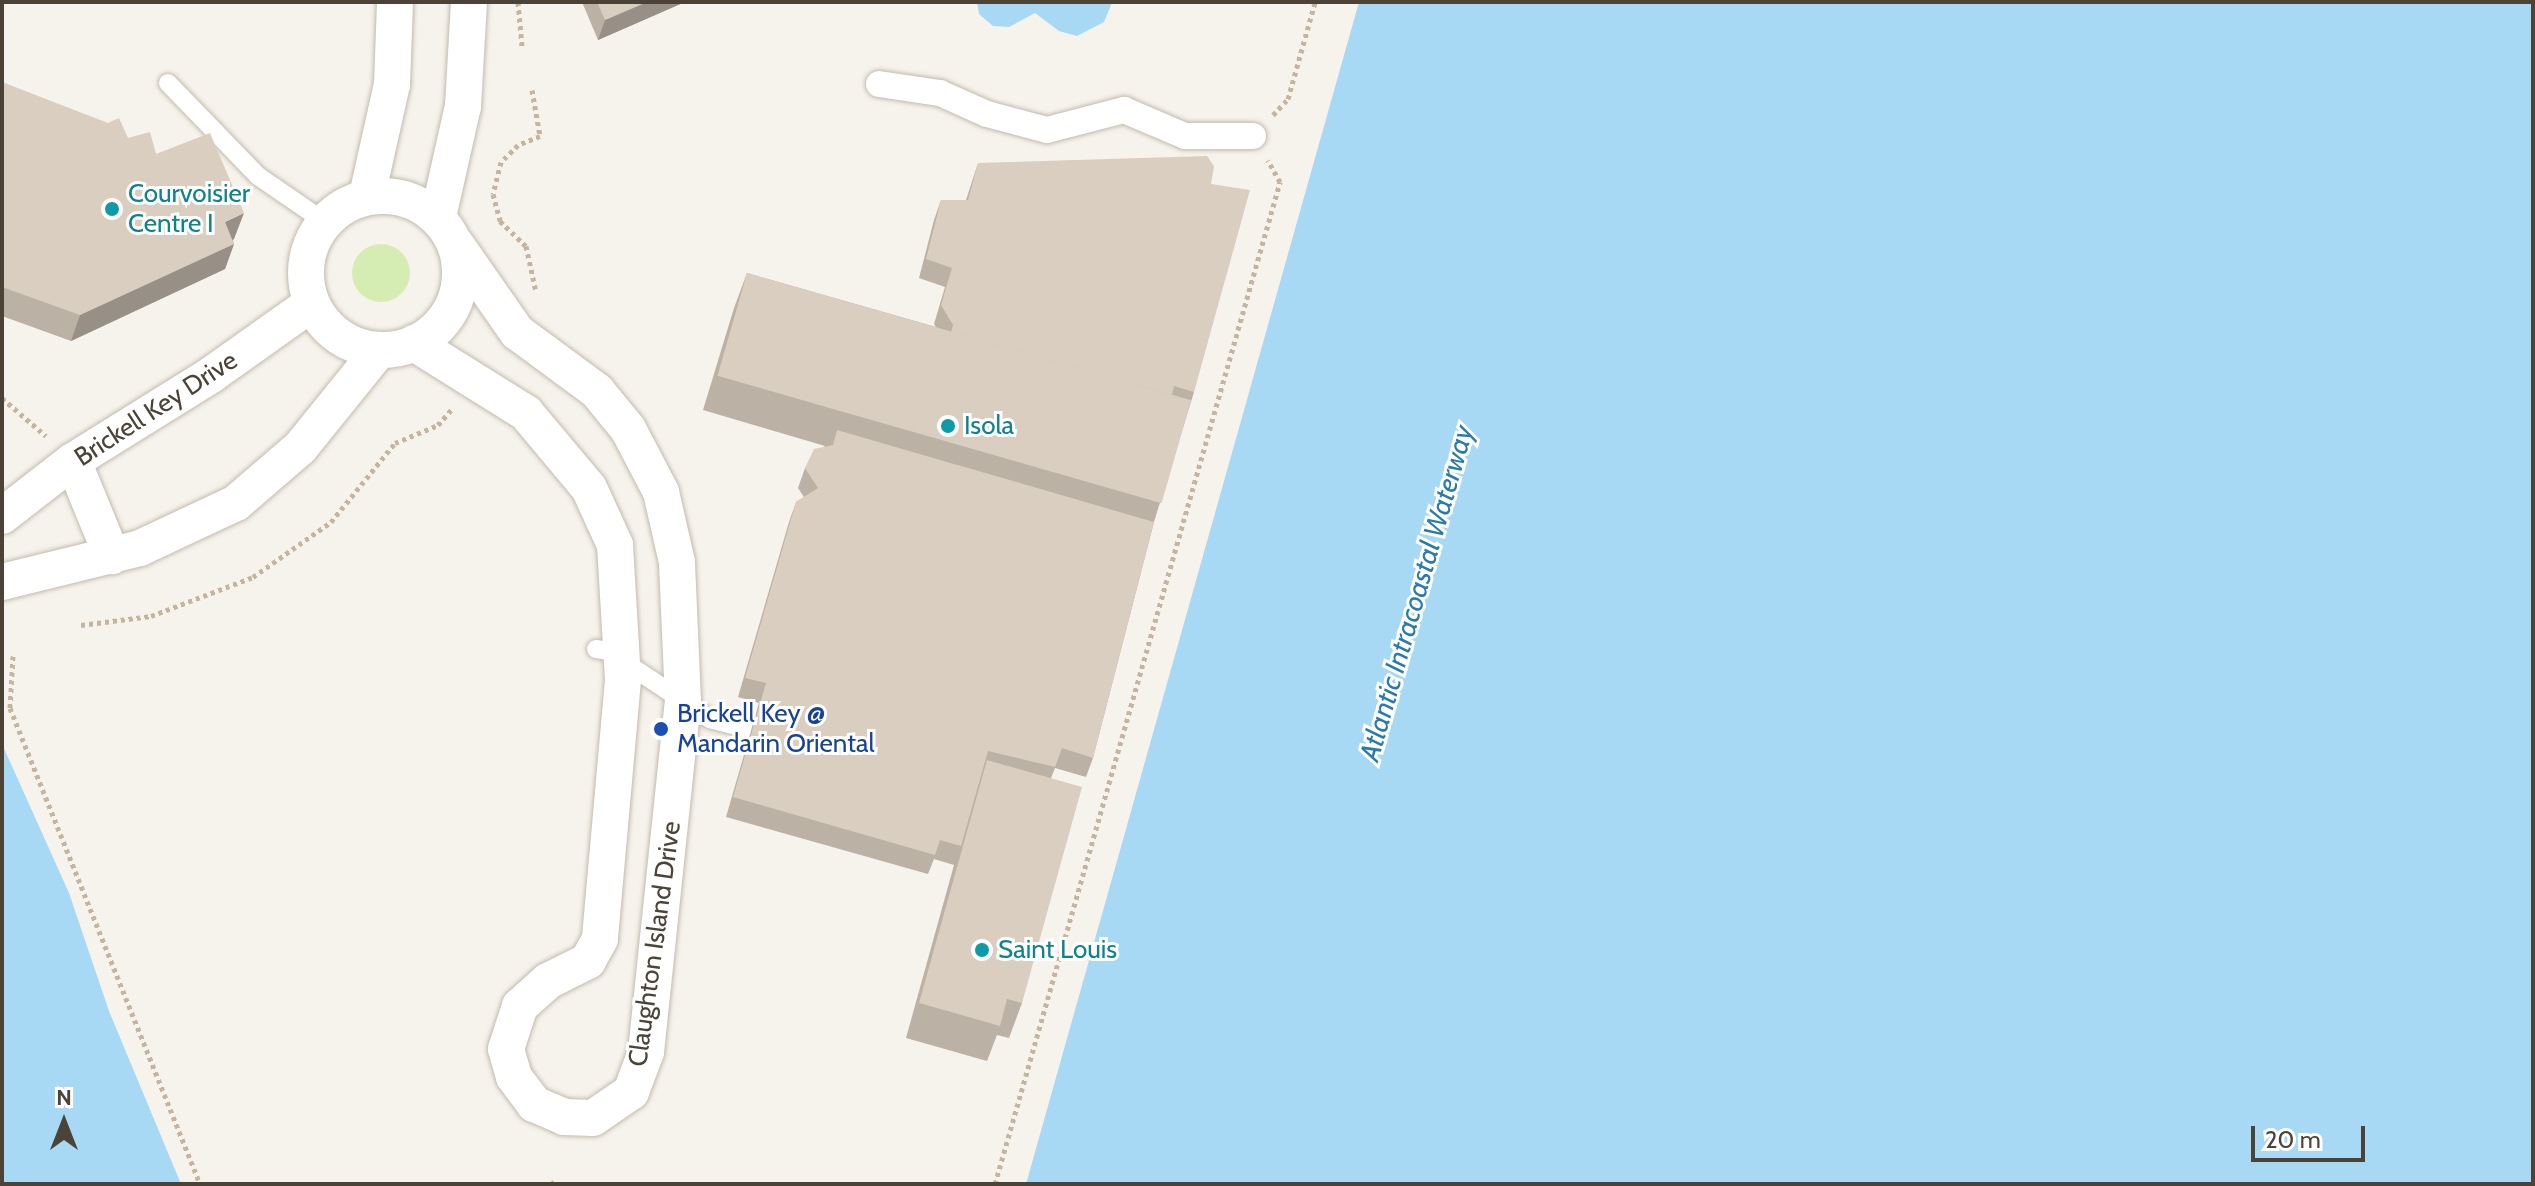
<!DOCTYPE html>
<html>
<head>
<meta charset="utf-8">
<style>
	body { margin:0 }
	#map { position:relative; width:2535px; height:1186px; overflow:hidden; background:#f6f3ec; font-family:Cabin,sans-serif }
	div>[style] { position:absolute }
	[style*='--x'] { left:calc(var(--x)*1px); top:calc(var(--y)*1px); width:calc(var(--w)*1px); rotate:calc(var(--a)*1deg) }
	.green>* { inset:0; background:#d5ecb3 }
	.round { border-radius:50% }
	.water>* { inset:0; background:#a7d8f4 }
	.path>* { height:5px; margin-top:-2.5px; transform-origin:0; background:repeating-linear-gradient(90deg,#c5b59e 0 4px,transparent 0 8px) }
	.roads { filter:drop-shadow(0 0 2px #c3baad) drop-shadow(0 0 2px #c3baad) }
	.service>* { height:18px; margin:-9px; padding:0 9px; transform-origin:9px; border-radius:9px; background:#fff }
	.pedestrian>* { height:26px; margin:-13px; padding:0 13px; transform-origin:13px; border-radius:13px; background:#fff }
	.minor>* { height:36px; margin:-18px; padding:0 18px; transform-origin:18px; border-radius:18px; background:#fff }
	.minor>.ring { margin:-18px; padding:0; box-sizing:content-box; background:none; border:36px solid #fff; border-radius:50% }
	.wall>* { inset:0; background:#bbb1a5 }
	.shaded-wall>* { inset:0; background:#989086 }
	.building>* { inset:0; background:#d9cec0; transform-origin:0 0 }
	.dots>* { width:22px; height:22px; translate:-50% -50%; box-sizing:border-box; border:4px solid #fff; border-radius:50% }
	span { translate:-50% -50%; white-space:nowrap; text-align:center; line-height:1.15; -webkit-text-stroke:6px #fff; paint-order:stroke }
	.culture-label { font-size:26px; color:#0d838f }
	.left { translate:0 -50%; text-align:left }
	.street-label { font-size:26px; color:#4b4338 }
	.transit-label { font-size:26px; color:#164399 }
	.water-label { font-size:28px; color:#287bad; font-style:italic }
	.frame { position:absolute; inset:0; border:4px solid #4b4338; pointer-events:none }
	.north { position:absolute; left:24px; top:1082px; width:80px; height:80px; -webkit-text-stroke:6px #fff; paint-order:stroke; rotate:0deg; font-size:22px; font-weight:700; line-height:32px; text-align:center; color:#4b4338 }
	.north::after { content:''; display:block; margin:auto; width:28px; height:36px; background:#4b4338; clip-path:polygon(50% 0,100% 100%,50% 72%,0 100%) }
	.scale { position:absolute; left:2251px; top:1126px; width:114px; height:36px; box-sizing:border-box; border:4px solid #4b4338; border-top:0; padding-left:10px; font-size:24px; line-height:28px; white-space:nowrap; color:#4b4338; -webkit-text-stroke:6px #fff; paint-order:stroke }
</style>
</head>
<body>
<div id="map">
	<div class="green">
		<div class="round" style="left:352px;top:244px;width:58px;height:58px"></div>
	</div>
	<div class="water">
		<div style="clip-path:polygon(977px 2px,1111px 2px,1111px 5px,1104px 22px,1077px 36px,1059px 31px,1035px 13px,1009px 27px,993px 26px,979px 14px)"></div>
		<div style="clip-path:polygon(1359px 2px,2533px 2px,2533px 1184px,1026px 1184px)"></div>
		<div style="clip-path:polygon(2px 744px,69px 893px,109px 1011px,181px 1184px,2px 1184px)"></div>
	</div>
	<div class="path">
		<div style="--x:518;--y:2;--w:44;--a:84.8"></div>
		<div style="--x:532;--y:90;--w:47;--a:80.1"></div>
		<div style="--x:540;--y:136;--w:24;--a:158"></div>
		<div style="--x:518;--y:145;--w:24;--a:135"></div>
		<div style="--x:501;--y:162;--w:33;--a:104"></div>
		<div style="--x:493;--y:194;--w:28;--a:75"></div>
		<div style="--x:500;--y:221;--w:36;--a:44"></div>
		<div style="--x:526;--y:246;--w:47;--a:77.7"></div>
		<div style="--x:1273;--y:115;--w:22;--a:-47"></div>
		<div style="--x:1288;--y:99;--w:101;--a:-74.4"></div>
		<div style="--x:2;--y:398;--w:58;--a:40.8"></div>
		<div style="--x:81;--y:625;--w:71;--a:-7.3"></div>
		<div style="--x:151;--y:616;--w:109;--a:-20.9"></div>
		<div style="--x:253;--y:577;--w:95;--a:-35.2"></div>
		<div style="--x:331;--y:522;--w:102;--a:-51"></div>
		<div style="--x:395;--y:443;--w:47;--a:-22.7"></div>
		<div style="--x:438;--y:425;--w:23;--a:-49"></div>
		<div style="--x:13;--y:656;--w:52;--a:93.3"></div>
		<div style="--x:10;--y:708;--w:513;--a:68.24"></div>
		<div style="--x:551;--y:1184;--w:4;--a:-34"></div>
		<div style="--x:995;--y:1184;--w:1042;--a:-74.12"></div>
		<div style="--x:1280;--y:182;--w:25;--a:-119"></div>
	</div>
	<div class="roads">
		<div class="service">
			<div style="--x:168;--y:83;--w:129;--a:45.9"></div>
			<div style="--x:258;--y:176;--w:81;--a:34.5"></div>
			<div style="--x:596;--y:649;--w:12;--a:9"></div>
			<div style="--x:608;--y:651;--w:123;--a:33.7"></div>
			<div style="--x:710;--y:719;--w:42;--a:15"></div>
		</div>
		<div class="pedestrian">
			<div style="--x:879;--y:84;--w:62;--a:8.4"></div>
			<div style="--x:940;--y:93;--w:51;--a:24.1"></div>
			<div style="--x:987;--y:114;--w:62;--a:14.9"></div>
			<div style="--x:1047;--y:130;--w:80;--a:-14.6"></div>
			<div style="--x:1124;--y:110;--w:66;--a:23.1"></div>
			<div style="--x:1185;--y:136;--w:68;--a:0"></div>
		</div>
		<div class="minor">
			<div style="--x:367;--y:196;--w:115;--a:-77.4"></div>
			<div style="--x:392;--y:84;--w:82;--a:-87.9"></div>
			<div class="ring" style="left:306px;top:196px;width:118px;height:118px"></div>
			<div style="--x:438;--y:217;--w:114;--a:-77.3"></div>
			<div style="--x:463;--y:106;--w:104;--a:-86.7"></div>
			<div style="--x:414;--y:343;--w:132;--a:32"></div>
			<div style="--x:526;--y:413;--w:98;--a:50"></div>
			<div style="--x:589;--y:488;--w:63;--a:65.5"></div>
			<div style="--x:615;--y:545;--w:135;--a:86.6"></div>
			<div style="--x:623;--y:680;--w:260;--a:95.1"></div>
			<div style="--x:600;--y:939;--w:25;--a:119"></div>
			<div style="--x:588;--y:961;--w:45;--a:153.4"></div>
			<div style="--x:548;--y:981;--w:38;--a:138"></div>
			<div style="--x:520;--y:1006;--w:45;--a:108"></div>
			<div style="--x:506;--y:1049;--w:29;--a:74"></div>
			<div style="--x:514;--y:1077;--w:34;--a:53"></div>
			<div style="--x:534;--y:1104;--w:33;--a:23"></div>
			<div style="--x:564;--y:1117;--w:29;--a:2"></div>
			<div style="--x:593;--y:1118;--w:46;--a:-34.4"></div>
			<div style="--x:631;--y:1092;--w:43;--a:-69.4"></div>
			<div style="--x:646;--y:1052;--w:353;--a:-84"></div>
			<div style="--x:683;--y:701;--w:139;--a:-92.5"></div>
			<div style="--x:677;--y:562;--w:72;--a:-102.9"></div>
			<div style="--x:661;--y:492;--w:71;--a:-117.6"></div>
			<div style="--x:628;--y:429;--w:49;--a:-129.2"></div>
			<div style="--x:597;--y:391;--w:99;--a:-143.6"></div>
			<div style="--x:517;--y:332;--w:105;--a:-124.9"></div>
			<div style="--x:73;--y:461;--w:103;--a:67.7"></div>
			<div style="--x:2;--y:516;--w:90;--a:-37.8"></div>
			<div style="--x:73;--y:461;--w:163;--a:-31.9"></div>
			<div style="--x:211;--y:375;--w:123;--a:-35.4"></div>
			<div style="--x:2;--y:582;--w:142;--a:-13.8"></div>
			<div style="--x:140;--y:548;--w:106;--a:-25.1"></div>
			<div style="--x:236;--y:503;--w:84;--a:-40.7"></div>
			<div style="--x:300;--y:448;--w:126;--a:-51.1"></div>
		</div>
	</div>
	<div class="wall">
		<div style="clip-path:polygon(582px 2px,685px 2px,598px 40px)"></div>
		<div style="clip-path:polygon(2px 82px,128px 138px,156px 154px,234px 239px,233px 240px,234px 244px,225px 269px,71px 341px,2px 316px)"></div>
		<div style="clip-path:polygon(978px 163px,1211px 184px,1194px 392px,1154px 522px,1093px 758px,1086px 777px,1055px 768px,1051px 778px,1022px 1003px,1009px 1038px,997px 1035px,987px 1061px,906px 1038px,954px 865px,934px 859px,928px 874px,726px 817px,759px 703px,738px 697px,789px 522px,796px 502px,804px 497px,798px 488px,805px 468px,825px 446px,703px 410px,734px 308px,747px 273px,936px 327px,934px 324px,945px 287px,919px 278px,934px 220px,941px 200px,966px 200px)"></div>
	</div>
	<div class="shaded-wall">
		<div style="clip-path:polygon(647px 2px,685px 2px,598px 40px,605px 20px)"></div>
		<div style="clip-path:polygon(244px 213px,234px 239px,216px 248px,225px 222px)"></div>
		<div style="clip-path:polygon(234px 244px,225px 269px,71px 341px,80px 315px)"></div>
	</div>
	<div class="building">
		<div style="clip-path:polygon(597px 2px,647px 2px,605px 20px)"></div>
		<div style="clip-path:polygon(2px 82px,108px 123px,119px 118px,128px 138px,150px 132px,156px 154px,210px 133px,244px 213px,225px 222px,234px 244px,80px 315px,2px 287px)"></div>
		<div style="clip-path:polygon(1207px 156px,1214px 166px,1211px 184px,1250px 190px,1194px 392px,1174px 386px,1172px 395px,951px 332px,953px 325px,941px 305px,952px 268px,926px 259px,941px 200px,968px 200px,978px 163px)"></div>
		<div style="left:747px;top:273px;width:462px;height:107px;rotate:16deg"></div>
		<div style="clip-path:polygon(837px 430px,1154px 522px,1093px 758px,1062px 748px,1055px 767px,988px 751px,961px 846px,940px 840px,935px 855px,733px 797px,766px 683px,745px 678px,796px 502px,818px 488px,805px 468px,814px 449px,833px 445px)"></div>
		<div style="clip-path:polygon(987px 760px,1082px 787px,1022px 1003px,1007px 999px,1000px 1026px,919px 1003px)"></div>
	</div>
	<div class="dots">
		<div style="left:112px;top:209px;background:#0f9aa8"></div>
		<div style="left:948px;top:426px;background:#0f9aa8"></div>
		<div style="left:661px;top:729px;background:#1a4fb4"></div>
		<div style="left:982px;top:950px;background:#0f9aa8"></div>
	</div>
	<div class="culture-label">
		<span class="left" style="left:128px;top:209px">Courvoisier<br>Centre I</span>
		<span class="left" style="left:964px;top:426px">Isola</span>
		<span class="left" style="left:998px;top:950px">Saint Louis</span>
	</div>
	<div class="street-label">
		<span style="left:156px;top:409px;rotate:-33deg">Brickell Key Drive</span>
		<span style="left:655px;top:944px;rotate:-82deg">Claughton Island Drive</span>
	</div>
	<div class="transit-label">
		<span class="left" style="left:677px;top:729px">Brickell Key @<br>Mandarin Oriental</span>
	</div>
	<div class="water-label">
		<span style="left:1416px;top:593px;rotate:-74deg">Atlantic Intracoastal Waterway</span>
	</div>
	<div class="frame"></div>
	<div class="north">N</div>
	<div class="scale">20 m</div>
</div>
</body>
</html>
